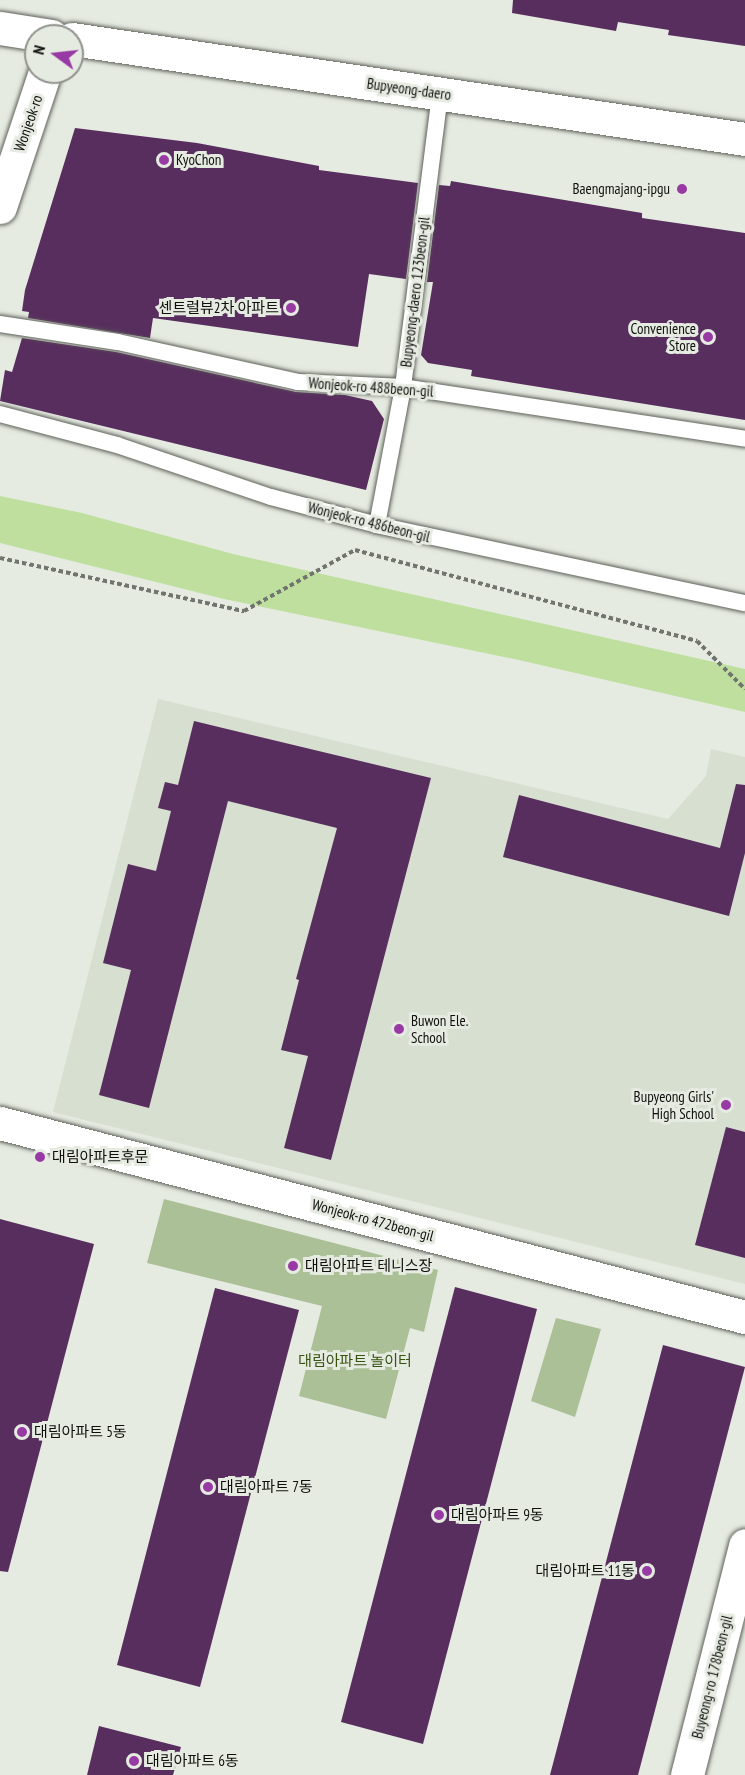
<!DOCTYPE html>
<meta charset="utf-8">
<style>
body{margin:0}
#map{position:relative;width:745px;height:1775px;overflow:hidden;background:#e6ebe2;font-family:"PT Sans Narrow","Noto Sans KR",sans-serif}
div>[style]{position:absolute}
.built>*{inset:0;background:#d7dfd0}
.green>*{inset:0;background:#abc096}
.water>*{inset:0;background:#bedf9d}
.building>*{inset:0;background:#582e5e}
.path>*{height:4px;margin-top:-2px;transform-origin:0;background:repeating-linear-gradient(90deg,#72746f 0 4.5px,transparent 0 7.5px)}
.roads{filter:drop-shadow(0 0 2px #5d6159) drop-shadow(0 0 2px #5d6159)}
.service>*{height:16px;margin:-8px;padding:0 8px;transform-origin:8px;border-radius:8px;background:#fff}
.minor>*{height:33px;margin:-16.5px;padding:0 16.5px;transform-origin:16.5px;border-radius:16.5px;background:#fff}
.secondary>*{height:33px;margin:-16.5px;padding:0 16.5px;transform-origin:16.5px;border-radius:16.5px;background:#fff}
.dots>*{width:16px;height:16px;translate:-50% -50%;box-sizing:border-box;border:3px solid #e6ebe2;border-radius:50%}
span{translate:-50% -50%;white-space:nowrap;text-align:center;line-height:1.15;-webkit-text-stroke:6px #e6ebe2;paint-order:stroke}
.street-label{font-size:15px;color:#0f100d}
.poi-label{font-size:15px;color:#0f100d}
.left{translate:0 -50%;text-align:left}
.right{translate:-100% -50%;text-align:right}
.park-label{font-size:15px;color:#37530f}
.north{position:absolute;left:24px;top:24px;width:60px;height:60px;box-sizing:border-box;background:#e6ebe2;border:2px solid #90938d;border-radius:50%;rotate:285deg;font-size:16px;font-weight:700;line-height:24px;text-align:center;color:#0f100d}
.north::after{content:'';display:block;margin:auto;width:21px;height:27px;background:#983aa4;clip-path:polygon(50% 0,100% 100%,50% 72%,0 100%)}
</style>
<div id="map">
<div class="built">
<div style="clip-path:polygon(158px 699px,668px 819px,706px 776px,711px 749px,745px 757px,745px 1284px,53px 1112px)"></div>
</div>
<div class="green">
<div style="clip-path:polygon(164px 1199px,438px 1270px,424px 1332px,410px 1328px,386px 1419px,299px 1396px,322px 1306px,147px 1263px)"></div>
<div style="clip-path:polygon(556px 1318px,601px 1329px,575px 1417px,531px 1401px)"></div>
</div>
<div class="water">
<div style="clip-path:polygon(0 496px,82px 513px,233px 554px,745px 669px,745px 712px,519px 660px,224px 599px,0 543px)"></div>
</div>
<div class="building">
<div style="clip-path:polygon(513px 0,745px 0,745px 46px,668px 35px,669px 30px,618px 22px,616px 31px,512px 13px)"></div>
<div style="clip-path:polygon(75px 128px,197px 143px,319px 166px,319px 170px,418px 183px,406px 279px,369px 274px,358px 347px,153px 318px,150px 338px,28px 318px,29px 312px,22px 311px,25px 290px)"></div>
<div style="clip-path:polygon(451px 181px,642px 213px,642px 218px,745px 233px,745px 420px,471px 376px,472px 370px,428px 363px,421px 355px,433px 282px,427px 282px,439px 185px,450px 186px)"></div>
<div style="clip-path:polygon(22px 338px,116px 352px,296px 392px,345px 395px,372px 401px,384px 419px,366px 490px,0 401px,5px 370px,12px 372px)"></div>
<div style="clip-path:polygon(194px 721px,431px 778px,331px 1160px,284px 1148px,308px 1056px,281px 1050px,299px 980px,296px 979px,337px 828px,228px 801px,149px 1108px,99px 1095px,131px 970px,103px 963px,128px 864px,156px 871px,171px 811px,158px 808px,165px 782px,178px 785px)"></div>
<div style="clip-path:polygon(736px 784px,745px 785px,745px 853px,729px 916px,503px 857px,519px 795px,720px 848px)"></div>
<div style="clip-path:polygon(726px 1127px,745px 1132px,745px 1258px,695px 1245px)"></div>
<div style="clip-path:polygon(0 1219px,94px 1244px,8px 1572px,0 1571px)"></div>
<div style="clip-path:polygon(455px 1287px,537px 1309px,423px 1744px,341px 1722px)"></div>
<div style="clip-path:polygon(215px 1288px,299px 1310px,200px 1687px,117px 1665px)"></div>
<div style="clip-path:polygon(663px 1345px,745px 1367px,638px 1775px,550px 1775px)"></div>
<div style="clip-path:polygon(99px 1726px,181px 1747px,173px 1775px,87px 1775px)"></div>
</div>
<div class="path">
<div style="left:0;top:558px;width:250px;rotate:12.3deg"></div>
<div style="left:244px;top:611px;width:127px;rotate:-28.8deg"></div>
<div style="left:355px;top:550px;width:354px;rotate:14.9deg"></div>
<div style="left:697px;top:641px;width:68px;rotate:45deg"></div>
</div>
<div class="roads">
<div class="service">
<div style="left:0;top:324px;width:119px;rotate:8.7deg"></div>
<div style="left:118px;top:342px;width:184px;rotate:12.5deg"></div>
<div style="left:298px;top:382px;width:105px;rotate:2.7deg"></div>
<div style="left:403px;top:387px;width:346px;rotate:8.6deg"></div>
<div style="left:0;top:414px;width:121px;rotate:14.8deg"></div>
<div style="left:117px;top:445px;width:163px;rotate:18.7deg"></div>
<div style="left:271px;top:497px;width:110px;rotate:14.8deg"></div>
<div style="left:377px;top:525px;width:376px;rotate:12deg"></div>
<div style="left:377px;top:525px;width:140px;rotate:-79.3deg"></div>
<div style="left:403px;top:387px;width:295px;rotate:-82.8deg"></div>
</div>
<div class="minor">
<div style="left:0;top:1123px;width:770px;rotate:14.6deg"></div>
<div style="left:687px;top:1775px;width:237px;rotate:-75.8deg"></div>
</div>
<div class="secondary">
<div style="left:0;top:28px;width:52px;rotate:8.9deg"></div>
<div style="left:72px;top:39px;width:680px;rotate:8.45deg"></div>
<div style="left:0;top:207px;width:142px;rotate:-71.6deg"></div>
</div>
</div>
<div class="dots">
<div style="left:164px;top:160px;background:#983aa4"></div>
<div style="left:682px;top:189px;background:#983aa4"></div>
<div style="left:291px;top:308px;background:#983aa4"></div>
<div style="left:708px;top:337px;background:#983aa4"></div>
<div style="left:399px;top:1029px;background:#983aa4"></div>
<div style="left:726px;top:1105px;background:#983aa4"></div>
<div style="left:40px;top:1157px;background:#983aa4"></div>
<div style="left:293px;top:1266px;background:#983aa4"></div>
<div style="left:22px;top:1432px;background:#983aa4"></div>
<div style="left:208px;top:1487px;background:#983aa4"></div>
<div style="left:439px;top:1515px;background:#983aa4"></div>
<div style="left:647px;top:1571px;background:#983aa4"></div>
<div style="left:134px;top:1761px;background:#983aa4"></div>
</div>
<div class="street-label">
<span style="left:409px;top:89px;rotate:8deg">Bupyeong-daero</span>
<span style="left:28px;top:123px;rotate:-71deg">Wonjeok-ro</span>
<span style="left:415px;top:292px;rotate:-83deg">Bupyeong-daero 123beon-gil</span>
<span style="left:371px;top:387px;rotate:4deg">Wonjeok-ro 488beon-gil</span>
<span style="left:369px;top:522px;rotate:14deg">Wonjeok-ro 486beon-gil</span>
<span style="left:373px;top:1220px;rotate:15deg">Wonjeok-ro 472beon-gil</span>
<span style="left:712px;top:1677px;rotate:-76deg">Buyeong-ro 178beon-gil</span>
</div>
<div class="poi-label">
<span class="left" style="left:176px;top:160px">KyoChon</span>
<span class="right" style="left:670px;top:189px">Baengmajang-ipgu</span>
<span class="right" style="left:279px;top:308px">센트럴뷰2차 아파트</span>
<span class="right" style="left:696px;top:337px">Convenience<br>Store</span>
<span class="left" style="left:411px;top:1029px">Buwon Ele.<br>School</span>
<span class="right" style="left:714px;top:1105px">Bupyeong Girls'<br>High School</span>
<span class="left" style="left:52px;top:1157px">대림아파트후문</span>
<span class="left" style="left:305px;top:1266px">대림아파트 테니스장</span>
<span class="left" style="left:34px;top:1432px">대림아파트 5동</span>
<span class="left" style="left:220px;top:1487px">대림아파트 7동</span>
<span class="left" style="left:451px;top:1515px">대림아파트 9동</span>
<span class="right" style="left:635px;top:1571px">대림아파트 11동</span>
<span class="left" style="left:146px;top:1761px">대림아파트 6동</span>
</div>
<div class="park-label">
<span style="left:355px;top:1361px">대림아파트 놀이터</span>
</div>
<div class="north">N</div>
</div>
